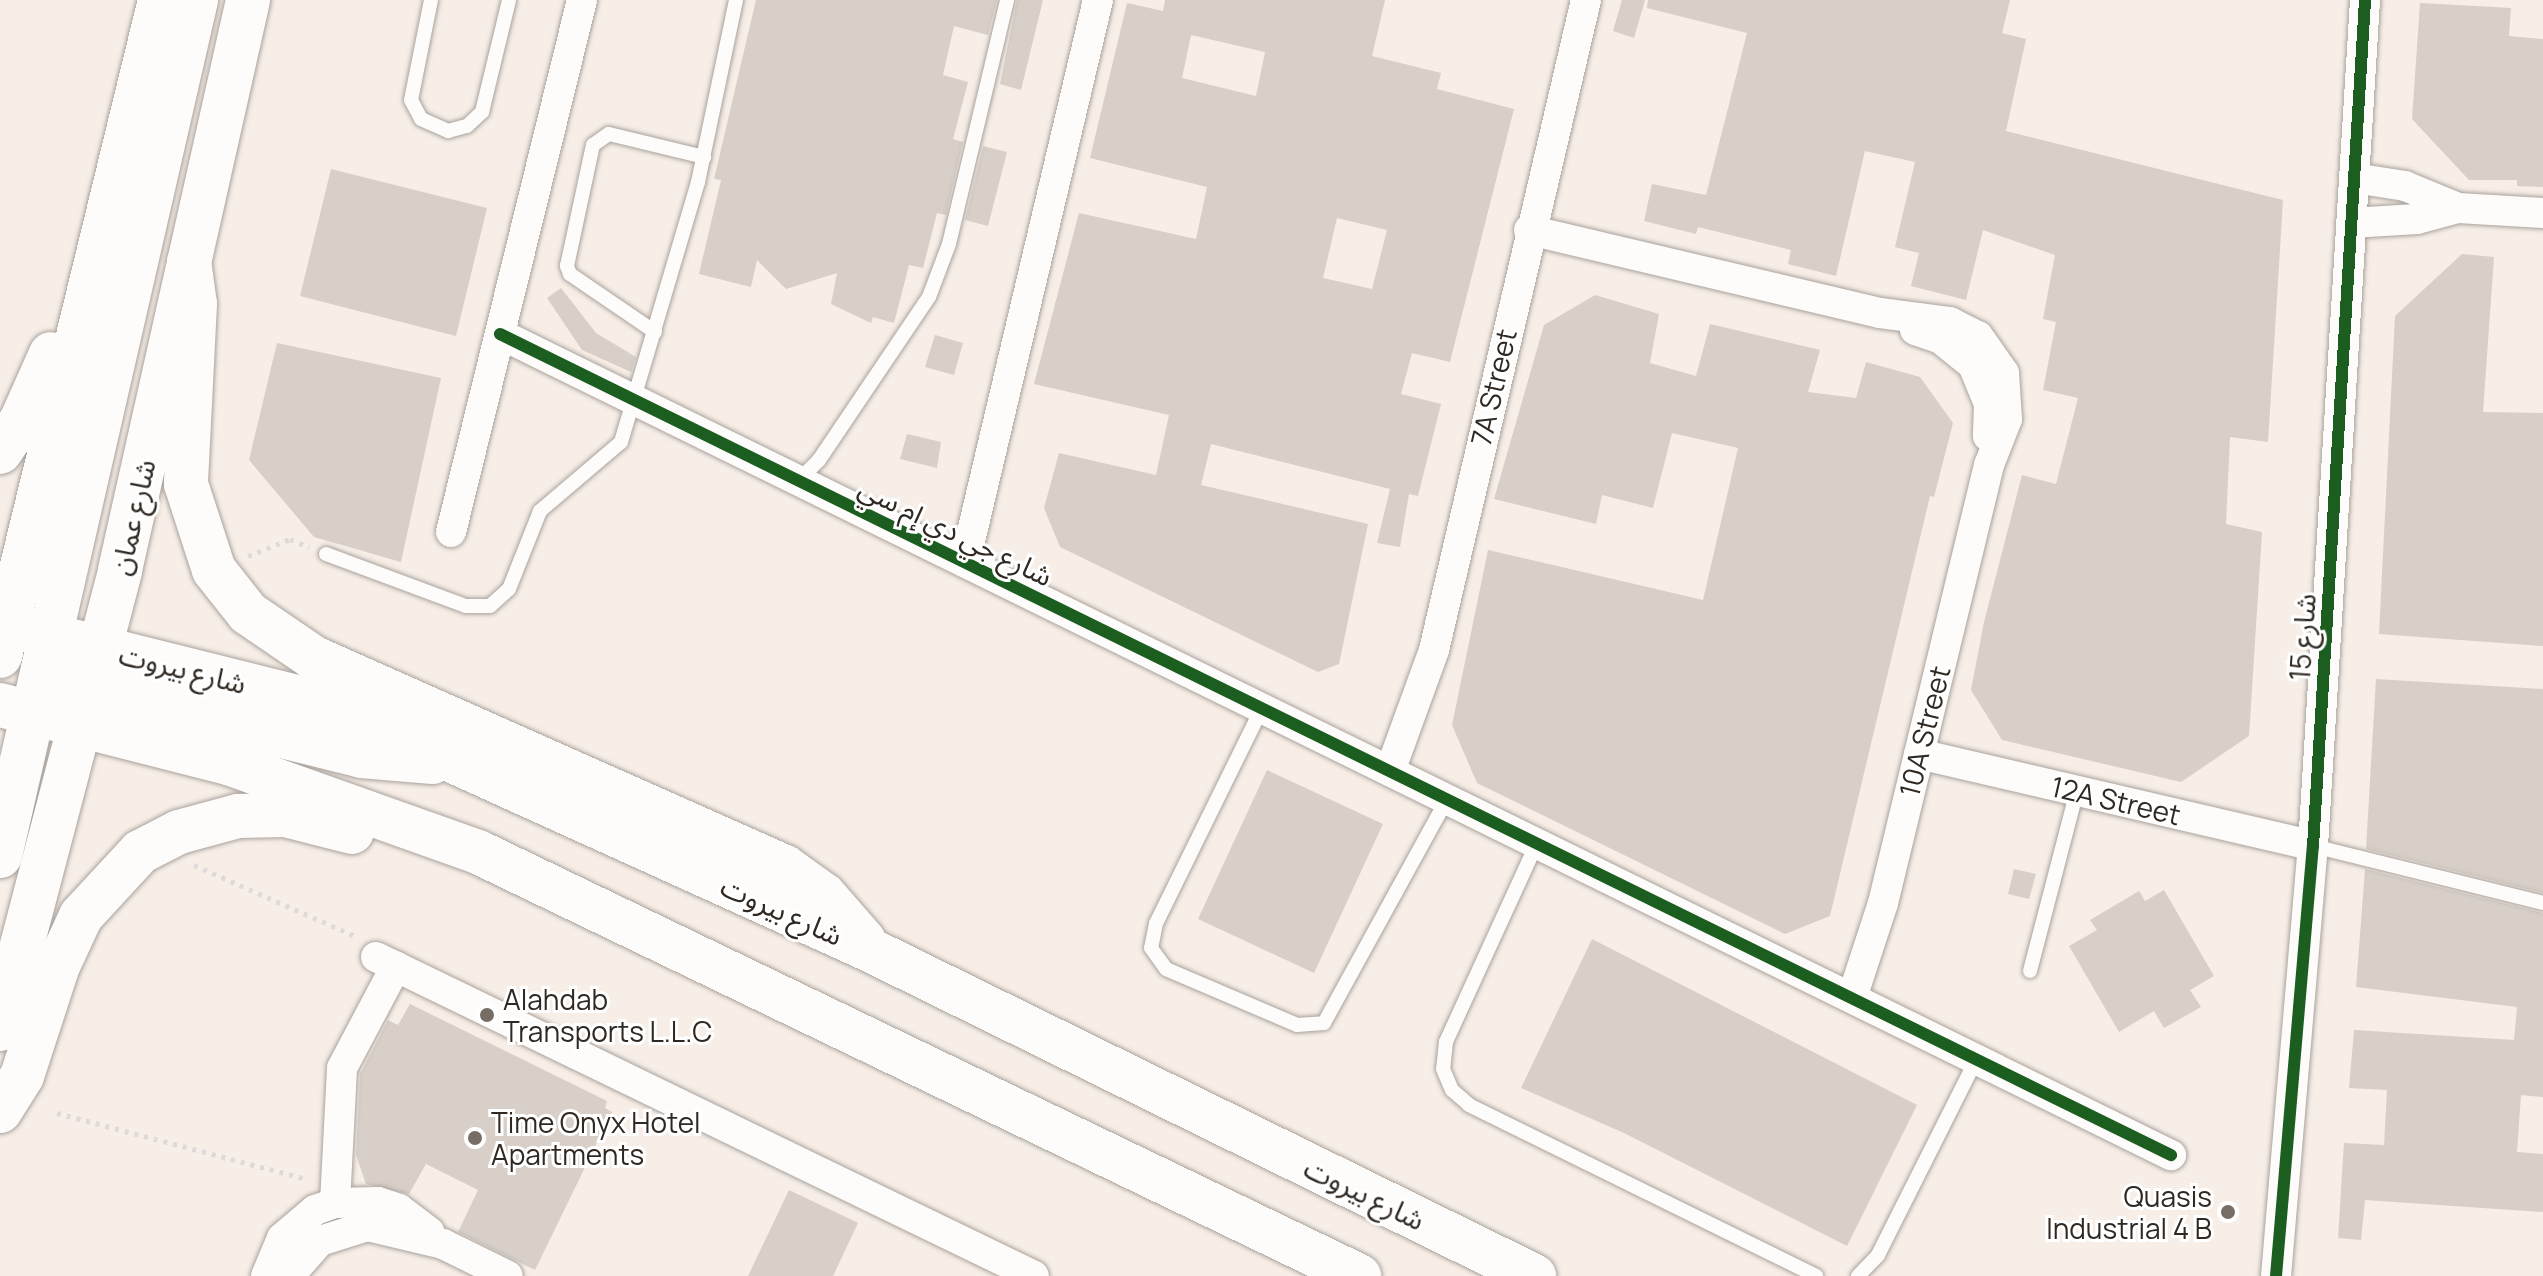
<!DOCTYPE html>
<meta charset="utf-8">
<style>
body{margin:0}
#map{position:relative;width:2543px;height:1276px;overflow:hidden;background:#f6eee7;font-family:Manrope,"Noto Sans Arabic",sans-serif}
div>[style]{position:absolute}
.building>*{inset:0;background:#d7cfc8}
.path>*{height:5px;margin-top:-2.5px;transform-origin:0;background:repeating-linear-gradient(90deg,#dddad9 0 4px,transparent 0 10px)}
.roads{filter:drop-shadow(0 0 2px #aaa29c) drop-shadow(0 0 2px #aaa29c)}
.service>*{height:14px;margin:-7px;padding:0 7px;transform-origin:7px;border-radius:7px;background:#fefcfb}
.minor>*{height:30px;margin:-15px;padding:0 15px;transform-origin:15px;border-radius:15px;background:#fefcfb}
.primary>*{height:44px;margin:-22px;padding:0 22px;transform-origin:22px;border-radius:22px;background:#fefcfb}
.cycleway>*{height:12px;margin:-6px;padding:0 6px;transform-origin:6px;border-radius:6px;background:#1b5e20}
.dots>*{width:22px;height:22px;translate:-50% -50%;box-sizing:border-box;border:4px solid #fff;border-radius:50%}
span{translate:-50% -50%;white-space:nowrap;text-align:center;line-height:1.15;-webkit-text-stroke:6px #fff;paint-order:stroke}
.street-label{font-size:28px;color:#312821}
.poi-label{font-size:28px;color:#312821}
.left{translate:0 -50%;text-align:left}
.right{translate:-100% -50%;text-align:right}
</style>
<div id="map">
<div class="building">
<div style="clip-path:polygon(756px 0,997px 0,988px 35px,954px 26px,943px 75px,968px 82px,953px 139px,963px 142px,946px 215px,937px 213px,923px 268px,909px 265px,894px 323px,873px 317px,871px 323px,831px 304px,837px 273px,786px 289px,757px 260px,751px 287px,699px 274px,721px 180px,714px 179px)"></div>
<div style="clip-path:polygon(1017px 0,1043px 0,1021px 90px,1000px 84px)"></div>
<div style="clip-path:polygon(evenodd,1165px 0,1385px 0,1372px 56px,1441px 73px,1437px 89px,1514px 109px,1450px 362px,1412px 353px,1401px 394px,1441px 404px,1418px 496px,1409px 494px,1400px 547px,1377px 543px,1390px 489px,1211px 444px,1201px 485px,1368px 524px,1339px 664px,1318px 672px,1060px 547px,1044px 508px,1059px 453px,1156px 475px,1169px 415px,1034px 384px,1079px 213px,1196px 239px,1207px 187px,1090px 158px,1127px 3px,1163px 11px,1165px 0,1191px 35px,1265px 52px,1256px 96px,1182px 78px,1191px 35px,1165px 0,1337px 218px,1387px 230px,1372px 289px,1323px 278px,1337px 218px)"></div>
<div style="clip-path:polygon(1622px 0,1645px 0,1634px 38px,1613px 31px)"></div>
<div style="clip-path:polygon(1648px 0,2010px 0,2002px 33px,2026px 39px,2006px 131px,2283px 200px,2268px 442px,2230px 437px,2226px 524px,2262px 532px,2249px 736px,2181px 782px,2002px 740px,1971px 690px,1984px 622px,2022px 475px,2056px 484px,2078px 398px,2043px 390px,2056px 322px,2043px 319px,2055px 255px,1983px 230px,1966px 300px,1911px 286px,1919px 253px,1895px 247px,1915px 162px,1865px 151px,1836px 276px,1788px 264px,1791px 250px,1698px 227px,1696px 234px,1644px 221px,1652px 184px,1706px 195px,1747px 33px,1647px 8px)"></div>
<div style="clip-path:polygon(2420px 3px,2511px 8px,2509px 36px,2543px 39px,2543px 187px,2517px 186px,2517px 180px,2469px 180px,2412px 119px)"></div>
<div style="clip-path:polygon(983px 146px,1007px 152px,988px 226px,965px 220px)"></div>
<div style="clip-path:polygon(331px 169px,487px 208px,456px 336px,300px 296px)"></div>
<div style="clip-path:polygon(2462px 254px,2494px 257px,2483px 412px,2543px 413px,2543px 646px,2379px 634px,2395px 316px)"></div>
<div style="clip-path:polygon(561px 288px,596px 333px,636px 357px,631px 372px,582px 350px,547px 298px)"></div>
<div style="clip-path:polygon(1595px 295px,1659px 314px,1650px 363px,1696px 376px,1710px 324px,1820px 350px,1808px 392px,1856px 398px,1866px 362px,1920px 377px,1953px 423px,1934px 497px,1930px 496px,1830px 916px,1785px 934px,1477px 783px,1452px 725px,1488px 550px,1703px 600px,1738px 448px,1672px 433px,1653px 508px,1602px 495px,1596px 524px,1494px 499px,1544px 325px)"></div>
<div style="clip-path:polygon(935px 335px,963px 343px,954px 375px,925px 367px)"></div>
<div style="clip-path:polygon(277px 343px,441px 378px,401px 562px,314px 537px,249px 460px)"></div>
<div style="clip-path:polygon(907px 434px,941px 442px,937px 468px,900px 459px)"></div>
<div style="clip-path:polygon(2376px 679px,2543px 689px,2543px 893px,2366px 849px)"></div>
<div style="clip-path:polygon(1267px 770px,1383px 824px,1314px 973px,1198px 919px)"></div>
<div style="clip-path:polygon(2014px 869px,2036px 874px,2029px 899px,2008px 894px)"></div>
<div style="clip-path:polygon(2365px 869px,2543px 913px,2543px 1097px,2521px 1095px,2517px 1152px,2543px 1154px,2543px 1212px,2365px 1200px,2361px 1240px,2338px 1238px,2344px 1143px,2384px 1145px,2387px 1090px,2349px 1088px,2354px 1030px,2514px 1040px,2517px 1007px,2356px 987px)"></div>
<div style="clip-path:polygon(2164px 890px,2214px 976px,2190px 990px,2201px 1007px,2164px 1028px,2154px 1011px,2119px 1032px,2069px 946px,2097px 930px,2090px 920px,2139px 891px,2145px 901px)"></div>
<div style="clip-path:polygon(1592px 939px,1917px 1105px,1847px 1246px,1624px 1133px,1521px 1088px)"></div>
<div style="clip-path:polygon(410px 1004px,607px 1101px,605px 1108px,612px 1112px,535px 1270px,458px 1232px,478px 1190px,426px 1164px,409px 1194px,366px 1184px,356px 1155px,360px 1074px,388px 1020px,398px 1025px)"></div>
<div style="clip-path:polygon(789px 1190px,858px 1223px,833px 1276px,748px 1276px)"></div>
</div>
<div class="path">
<div style="left:248px;top:556px;width:45px;rotate:-22deg"></div>
<div style="left:290px;top:539px;width:21px;rotate:23deg"></div>
<div style="left:194px;top:865px;width:178px;rotate:23.8deg"></div>
<div style="left:57px;top:1113px;width:259px;rotate:14.8deg"></div>
</div>
<div class="roads">
<div class="service">
<div style="left:431px;top:0;width:102px;rotate:101.3deg"></div>
<div style="left:411px;top:100px;width:21px;rotate:62deg"></div>
<div style="left:421px;top:119px;width:30px;rotate:24deg"></div>
<div style="left:448px;top:131px;width:20px;rotate:-15deg"></div>
<div style="left:467px;top:126px;width:21px;rotate:-43deg"></div>
<div style="left:482px;top:112px;width:115px;rotate:-76.4deg"></div>
<div style="left:655px;top:332px;width:103px;rotate:-145.7deg"></div>
<div style="left:570px;top:274px;width:9px;rotate:-111deg"></div>
<div style="left:567px;top:266px;width:124px;rotate:-77.9deg"></div>
<div style="left:593px;top:145px;width:19px;rotate:-35deg"></div>
<div style="left:609px;top:134px;width:98px;rotate:13.6deg"></div>
<div style="left:798px;top:481px;width:30px;rotate:-45deg"></div>
<div style="left:819px;top:460px;width:197px;rotate:-56deg"></div>
<div style="left:929px;top:297px;width:57px;rotate:-69.3deg"></div>
<div style="left:949px;top:244px;width:251px;rotate:-76.6deg"></div>
<div style="left:326px;top:554px;width:149px;rotate:20.4deg"></div>
<div style="left:466px;top:606px;width:24px"></div>
<div style="left:490px;top:606px;width:25px;rotate:-42deg"></div>
<div style="left:509px;top:589px;width:84px;rotate:-68.3deg"></div>
<div style="left:540px;top:511px;width:106px;rotate:-40.4deg"></div>
<div style="left:621px;top:442px;width:271px;rotate:-73.5deg"></div>
<div style="left:698px;top:182px;width:186px;rotate:-78.2deg"></div>
<div style="left:1262px;top:708px;width:240px;rotate:116.2deg"></div>
<div style="left:1156px;top:923px;width:25px;rotate:101deg"></div>
<div style="left:1151px;top:948px;width:26px;rotate:54deg"></div>
<div style="left:1166px;top:969px;width:142px;rotate:23.1deg"></div>
<div style="left:1297px;top:1025px;width:27px;rotate:-4deg"></div>
<div style="left:1324px;top:1023px;width:256px;rotate:-61.2deg"></div>
<div style="left:1537px;top:843px;width:219px;rotate:114.6deg"></div>
<div style="left:1446px;top:1042px;width:27px;rotate:96deg"></div>
<div style="left:1443px;top:1069px;width:23px;rotate:67deg"></div>
<div style="left:1452px;top:1090px;width:23px;rotate:41deg"></div>
<div style="left:1469px;top:1105px;width:387px;rotate:26.2deg"></div>
<div style="left:2313px;top:846px;width:237px;rotate:13.9deg"></div>
<div style="left:2030px;top:971px;width:186px;rotate:-75.4deg"></div>
<div style="left:1858px;top:1276px;width:29px;rotate:-46deg"></div>
<div style="left:1878px;top:1255px;width:220px;rotate:-63.3deg"></div>
</div>
<div class="minor">
<div style="left:2354px;top:178px;width:52px;rotate:8.9deg"></div>
<div style="left:2405px;top:186px;width:57px;rotate:22.5deg"></div>
<div style="left:2351px;top:223px;width:66px;rotate:-3.5deg"></div>
<div style="left:2417px;top:219px;width:42px;rotate:-15deg"></div>
<div style="left:2458px;top:208px;width:85px;rotate:3.4deg"></div>
<div style="left:1529px;top:230px;width:361px;rotate:13.3deg"></div>
<div style="left:1880px;top:313px;width:71px;rotate:7.3deg"></div>
<div style="left:1950px;top:322px;width:31px;rotate:27deg"></div>
<div style="left:1978px;top:336px;width:45px;rotate:54.9deg"></div>
<div style="left:2004px;top:373px;width:46px;rotate:86.3deg"></div>
<div style="left:2007px;top:419px;width:49px;rotate:111.4deg"></div>
<div style="left:1989px;top:465px;width:451px;rotate:103.6deg"></div>
<div style="left:1883px;top:903px;width:97px;rotate:108.1deg"></div>
<div style="left:1915px;top:330px;width:28px;rotate:19deg"></div>
<div style="left:1941px;top:339px;width:41px;rotate:39.1deg"></div>
<div style="left:1973px;top:365px;width:42px;rotate:67.7deg"></div>
<div style="left:1989px;top:404px;width:32px;rotate:92deg"></div>
<div style="left:500px;top:334px;width:1862px;rotate:26.17deg"></div>
<div style="left:451px;top:532px;width:548px;rotate:-76.17deg"></div>
<div style="left:965px;top:562px;width:578px;rotate:-76.69deg"></div>
<div style="left:1919px;top:754px;width:405px;rotate:13.1deg"></div>
<div style="left:1390px;top:771px;width:129px;rotate:-70deg"></div>
<div style="left:1434px;top:650px;width:668px;rotate:-76.84deg"></div>
<div style="left:376px;top:957px;width:731px;rotate:25.86deg"></div>
<div style="left:335px;top:1203px;width:135px;rotate:-87deg"></div>
<div style="left:342px;top:1068px;width:115px;rotate:-62.1deg"></div>
<div style="left:266px;top:1276px;width:41px;rotate:-67.2deg"></div>
<div style="left:282px;top:1238px;width:43px;rotate:-40.3deg"></div>
<div style="left:315px;top:1210px;width:21px;rotate:-19deg"></div>
<div style="left:335px;top:1203px;width:43px;rotate:-1.3deg"></div>
<div style="left:378px;top:1202px;width:22px;rotate:18deg"></div>
<div style="left:399px;top:1209px;width:38px;rotate:37deg"></div>
<div style="left:289px;top:1276px;width:47px;rotate:-48.5deg"></div>
<div style="left:320px;top:1241px;width:49px;rotate:-17.7deg"></div>
<div style="left:367px;top:1226px;width:78px;rotate:13.3deg"></div>
<div style="left:443px;top:1244px;width:72px;rotate:26.2deg"></div>
<div style="left:2276px;top:1276px;width:432px;rotate:-85.1deg"></div>
<div style="left:2313px;top:846px;width:848px;rotate:-86.48deg"></div>
</div>
<div class="primary">
<div style="left:189px;top:261px;width:43px;rotate:82.1deg"></div>
<div style="left:195px;top:304px;width:180px;rotate:92.9deg"></div>
<div style="left:186px;top:484px;width:90px;rotate:72deg"></div>
<div style="left:214px;top:570px;width:55px;rotate:51.7deg"></div>
<div style="left:248px;top:613px;width:80px;rotate:34.3deg"></div>
<div style="left:314px;top:658px;width:515px;rotate:23.93deg"></div>
<div style="left:785px;top:867px;width:48px;rotate:35.7deg"></div>
<div style="left:824px;top:895px;width:61px;rotate:49deg"></div>
<div style="left:0;top:452px;width:40px;rotate:-56deg"></div>
<div style="left:22px;top:419px;width:71px;rotate:-66deg"></div>
<div style="left:0;top:623px;width:305px;rotate:14deg"></div>
<div style="left:296px;top:697px;width:77px;rotate:19.6deg"></div>
<div style="left:369px;top:723px;width:550px;rotate:24.37deg"></div>
<div style="left:870px;top:950px;width:740px;rotate:26.15deg"></div>
<div style="left:0;top:656px;width:675px;rotate:-76.29deg"></div>
<div style="left:63px;top:682px;width:307px;rotate:13.9deg"></div>
<div style="left:361px;top:756px;width:72px;rotate:4.8deg"></div>
<div style="left:0;top:705px;width:235px;rotate:14.3deg"></div>
<div style="left:228px;top:763px;width:265px;rotate:19.6deg"></div>
<div style="left:478px;top:852px;width:978px;rotate:25.7deg"></div>
<div style="left:0;top:856px;width:878px;rotate:-77.1deg"></div>
<div style="left:0;top:1029px;width:474px;rotate:-75.3deg"></div>
<div style="left:120px;top:570px;width:584px;rotate:-77.34deg"></div>
<div style="left:0;top:1111px;width:41px;rotate:-57.8deg"></div>
<div style="left:22px;top:1076px;width:114px;rotate:-72deg"></div>
<div style="left:57px;top:968px;width:57px;rotate:-65.2deg"></div>
<div style="left:81px;top:916px;width:87px;rotate:-47.3deg"></div>
<div style="left:140px;top:852px;width:44px;rotate:-27.1deg"></div>
<div style="left:179px;top:832px;width:61px;rotate:-15.2deg"></div>
<div style="left:238px;top:816px;width:47px;rotate:-1.2deg"></div>
<div style="left:285px;top:815px;width:69px;rotate:14.2deg"></div>
</div>
</div>
<div class="cycleway">
<div style="left:500px;top:334px;width:1862px;rotate:26.17deg"></div>
<div style="left:2276px;top:1276px;width:432px;rotate:-85.1deg"></div>
<div style="left:2313px;top:846px;width:848px;rotate:-86.48deg"></div>
</div>
<div class="dots">
<div style="left:487px;top:1015px;background:#766d66"></div>
<div style="left:475px;top:1138px;background:#766d66"></div>
<div style="left:2228px;top:1212px;background:#766d66"></div>
</div>
<div class="street-label">
<span style="left:1493px;top:387px;rotate:-77deg">7A Street</span>
<span style="left:132px;top:517px;rotate:-77deg">شارع عمان</span>
<span style="left:956px;top:531px;rotate:26deg">شارع جي دي إم سي</span>
<span style="left:2302px;top:637px;rotate:-86deg">شارع 15</span>
<span style="left:183px;top:668px;rotate:14deg">شارع بيروت</span>
<span style="left:1924px;top:731px;rotate:-76deg">10A Street</span>
<span style="left:2116px;top:800px;rotate:13deg">12A Street</span>
<span style="left:782px;top:910px;rotate:24deg">شارع بيروت</span>
<span style="left:1365px;top:1193px;rotate:26deg">شارع بيروت</span>
</div>
<div class="poi-label">
<span class="left" style="left:503px;top:1015px">Alahdab<br>Transports L.L.C</span>
<span class="left" style="left:491px;top:1138px">Time Onyx Hotel<br>Apartments</span>
<span class="right" style="left:2212px;top:1212px">Quasis<br>Industrial 4 B</span>
</div>
</div>
